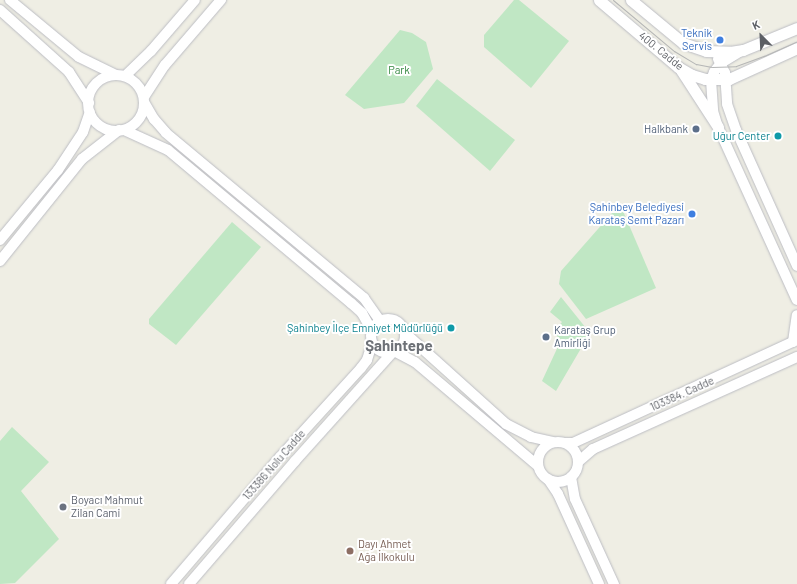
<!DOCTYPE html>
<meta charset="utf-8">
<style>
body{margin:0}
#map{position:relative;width:797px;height:584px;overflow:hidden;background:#efeee4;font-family:Barlow,sans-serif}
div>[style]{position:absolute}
.green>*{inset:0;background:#c0e7c4}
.roads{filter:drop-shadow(0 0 1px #bcbdc3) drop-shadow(0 0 1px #bcbdc3)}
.tertiary>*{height:10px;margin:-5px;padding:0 5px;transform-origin:5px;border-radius:5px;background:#fff}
.tertiary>.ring{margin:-5px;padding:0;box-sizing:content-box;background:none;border:10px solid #fff;border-radius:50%}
.secondary>*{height:11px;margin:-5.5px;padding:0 5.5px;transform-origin:5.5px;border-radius:5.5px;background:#fff}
.tram>*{height:1px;margin:-0.5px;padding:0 0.5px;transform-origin:0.5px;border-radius:0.5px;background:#b5b6b6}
.dots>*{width:11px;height:11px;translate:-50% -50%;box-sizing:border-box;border:2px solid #fff;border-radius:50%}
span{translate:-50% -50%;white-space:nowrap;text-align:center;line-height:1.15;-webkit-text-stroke:4px #fff;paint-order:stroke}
.shop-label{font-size:11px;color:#366cbe}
.right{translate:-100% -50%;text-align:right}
.street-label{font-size:11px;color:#5c5f65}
.park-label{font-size:11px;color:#32863e}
.service-label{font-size:11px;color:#4e5e75}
.left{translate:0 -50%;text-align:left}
.culture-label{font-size:11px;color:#0d838f}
.worship-label{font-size:11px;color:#5b616d}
.education-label{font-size:11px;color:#785e54}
.district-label{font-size:15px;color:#6d7177;font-weight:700}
.north{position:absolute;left:741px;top:16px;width:40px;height:40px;-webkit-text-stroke:3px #fff;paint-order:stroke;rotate:336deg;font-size:11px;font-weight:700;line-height:16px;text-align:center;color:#5c5f65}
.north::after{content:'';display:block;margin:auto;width:14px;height:18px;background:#5c5f65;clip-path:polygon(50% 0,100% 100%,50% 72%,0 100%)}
</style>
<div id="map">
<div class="green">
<div style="clip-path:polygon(514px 0,519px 0,569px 41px,531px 88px,484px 47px,484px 35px)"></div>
<div style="clip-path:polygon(400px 30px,412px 33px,426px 42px,433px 69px,404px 103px,364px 109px,345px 95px)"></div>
<div style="clip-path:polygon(437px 79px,515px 140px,490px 171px,416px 106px)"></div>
<div style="clip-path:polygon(620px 204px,656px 288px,586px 319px,559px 284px,561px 271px)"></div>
<div style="clip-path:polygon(232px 222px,261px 247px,176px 345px,149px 324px,149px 319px)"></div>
<div style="clip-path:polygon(561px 297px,590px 333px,556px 391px,542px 381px,561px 340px,553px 332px,562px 322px,550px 312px)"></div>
<div style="clip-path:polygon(12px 427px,49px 462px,21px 491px,59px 539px,15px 583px,0 584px,0 441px)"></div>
</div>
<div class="roads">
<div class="tertiary">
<div style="left:10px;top:0;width:89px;rotate:39.6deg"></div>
<div style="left:79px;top:57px;width:41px;rotate:25.9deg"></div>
<div style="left:0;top:10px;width:93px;rotate:41.9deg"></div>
<div style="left:69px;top:72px;width:37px;rotate:57deg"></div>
<div style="left:741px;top:51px;width:23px;rotate:149deg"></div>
<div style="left:721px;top:63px;width:11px;rotate:128deg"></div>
<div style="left:714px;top:72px;width:9px;rotate:111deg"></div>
<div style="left:711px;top:80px;width:31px;rotate:86deg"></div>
<div style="left:713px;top:111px;width:17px;rotate:73deg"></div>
<div style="left:718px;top:127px;width:190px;rotate:65.5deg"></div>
<div style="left:718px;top:59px;width:16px;rotate:63deg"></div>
<div style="left:725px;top:73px;width:31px;rotate:86deg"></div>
<div style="left:727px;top:104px;width:28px;rotate:71deg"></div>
<div style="left:736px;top:130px;width:149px;rotate:65.8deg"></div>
<div class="ring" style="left:88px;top:75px;width:46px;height:46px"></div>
<div style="left:125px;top:76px;width:36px;rotate:-44deg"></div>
<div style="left:151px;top:51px;width:67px;rotate:-49.2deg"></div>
<div style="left:144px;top:97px;width:38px;rotate:-57deg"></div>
<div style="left:165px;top:65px;width:86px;rotate:-49.3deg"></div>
<div style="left:144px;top:102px;width:20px;rotate:60deg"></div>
<div style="left:154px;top:119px;width:18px;rotate:49deg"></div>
<div style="left:166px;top:133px;width:258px;rotate:39.8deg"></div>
<div style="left:364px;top:298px;width:28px;rotate:55deg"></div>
<div style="left:124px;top:130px;width:48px;rotate:24.4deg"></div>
<div style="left:168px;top:150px;width:239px;rotate:39.9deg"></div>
<div style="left:351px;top:303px;width:15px;rotate:42deg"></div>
<div style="left:362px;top:313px;width:21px;rotate:61deg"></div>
<div style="left:0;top:240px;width:91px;rotate:-50.4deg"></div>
<div style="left:58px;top:170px;width:45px;rotate:-56.7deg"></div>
<div style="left:83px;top:132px;width:21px;rotate:-71deg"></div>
<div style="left:0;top:261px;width:131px;rotate:-51.2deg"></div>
<div style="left:82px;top:159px;width:47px;rotate:-38.1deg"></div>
<div class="ring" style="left:371px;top:319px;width:24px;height:24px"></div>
<div style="left:405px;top:333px;width:136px;rotate:42deg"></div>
<div style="left:506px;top:424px;width:28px;rotate:27deg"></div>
<div style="left:531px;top:437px;width:22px;rotate:13deg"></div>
<div style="left:793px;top:342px;width:27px;rotate:-82deg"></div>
<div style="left:396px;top:352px;width:21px;rotate:28deg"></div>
<div style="left:415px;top:362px;width:161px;rotate:40.2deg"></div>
<div class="ring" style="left:538px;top:442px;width:30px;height:30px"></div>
<div style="left:565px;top:443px;width:8px"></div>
<div style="left:573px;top:443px;width:247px;rotate:-24.7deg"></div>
<div style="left:578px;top:462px;width:20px;rotate:-41deg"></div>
<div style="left:593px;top:449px;width:224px;rotate:-24.3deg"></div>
<div style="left:571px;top:477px;width:22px;rotate:80deg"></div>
<div style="left:575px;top:499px;width:94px;rotate:65.4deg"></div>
<div style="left:548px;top:479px;width:18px;rotate:56deg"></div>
<div style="left:558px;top:494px;width:99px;rotate:65.5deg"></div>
<div style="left:171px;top:584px;width:167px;rotate:-49.4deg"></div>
<div style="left:280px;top:457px;width:120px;rotate:-47.7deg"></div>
<div style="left:361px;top:368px;width:10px;rotate:-53deg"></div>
<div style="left:367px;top:360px;width:17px;rotate:-73deg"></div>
<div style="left:189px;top:584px;width:162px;rotate:-49.2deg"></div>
<div style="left:295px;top:461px;width:145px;rotate:-48.1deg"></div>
</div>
<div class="secondary">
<div style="left:599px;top:0;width:104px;rotate:40.3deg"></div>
<div style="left:678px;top:67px;width:16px;rotate:30deg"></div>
<div style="left:692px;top:75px;width:14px;rotate:17deg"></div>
<div style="left:705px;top:79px;width:24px"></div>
<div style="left:729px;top:79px;width:75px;rotate:-24.5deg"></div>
<div style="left:631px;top:0;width:67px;rotate:39.6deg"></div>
<div style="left:683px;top:43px;width:24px;rotate:19deg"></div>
<div style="left:706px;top:51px;width:24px;rotate:2deg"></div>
<div style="left:730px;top:52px;width:13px;rotate:-9deg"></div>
<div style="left:743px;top:50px;width:58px;rotate:-22.2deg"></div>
<div style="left:681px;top:70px;width:68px;rotate:57deg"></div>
</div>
</div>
<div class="tram">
<div style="left:613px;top:0;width:80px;rotate:39.9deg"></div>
<div style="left:674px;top:51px;width:26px;rotate:31deg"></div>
<div style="left:696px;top:64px;width:16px;rotate:11deg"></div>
<div style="left:712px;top:67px;width:24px;rotate:-2deg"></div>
<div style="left:736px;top:66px;width:30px;rotate:-20deg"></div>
<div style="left:764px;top:56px;width:36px;rotate:-24deg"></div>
</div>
<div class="dots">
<div style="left:720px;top:40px;background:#3f7fe0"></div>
<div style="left:696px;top:129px;background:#5c6f8a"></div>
<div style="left:778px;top:136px;background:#0f9aa8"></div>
<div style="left:692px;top:214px;background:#3f7fe0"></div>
<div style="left:451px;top:328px;background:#0f9aa8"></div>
<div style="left:546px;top:337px;background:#5c6f8a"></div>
<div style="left:63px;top:507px;background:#6b7280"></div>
<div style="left:350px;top:551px;background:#8d6e63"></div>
</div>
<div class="shop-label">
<span class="right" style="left:712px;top:40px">Teknik<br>Servis</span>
<span class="right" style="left:684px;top:214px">Şahinbey Belediyesi<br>Karataş Semt Pazarı</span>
</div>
<div class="street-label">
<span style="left:661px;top:51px;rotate:39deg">400. Cadde</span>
<span style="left:682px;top:394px;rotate:-24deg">103384. Cadde</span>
<span style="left:274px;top:465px;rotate:-49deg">133386 Nolu Cadde</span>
</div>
<div class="park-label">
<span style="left:399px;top:70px">Park</span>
</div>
<div class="service-label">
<span class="right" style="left:688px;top:129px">Halkbank</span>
<span class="left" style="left:554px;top:337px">Karataş Grup<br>Amirliği</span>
</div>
<div class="culture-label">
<span class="right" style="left:770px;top:136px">Uğur Center</span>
<span class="right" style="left:443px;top:328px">Şahinbey İlçe Emniyet Müdürlüğü</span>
</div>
<div class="worship-label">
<span class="left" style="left:71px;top:507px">Boyacı Mahmut<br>Zilan Cami</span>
</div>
<div class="education-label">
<span class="left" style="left:358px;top:551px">Dayı Ahmet<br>Ağa İlkokulu</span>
</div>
<div class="district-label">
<span style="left:399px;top:346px">Şahintepe</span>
</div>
<div class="north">K</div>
</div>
